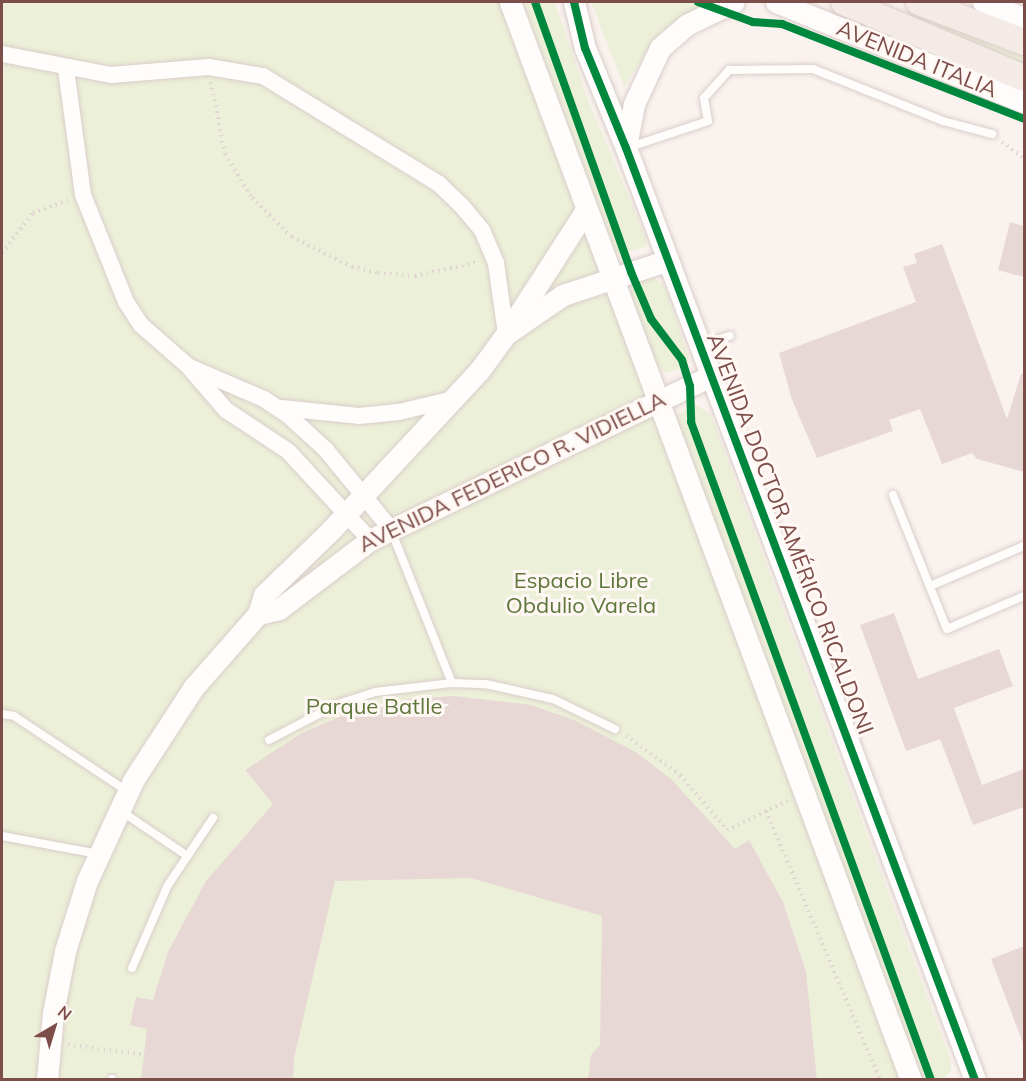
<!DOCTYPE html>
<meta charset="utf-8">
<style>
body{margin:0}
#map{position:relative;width:1026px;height:1081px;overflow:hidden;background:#faf2ee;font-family:Mulish,sans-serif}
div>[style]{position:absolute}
.green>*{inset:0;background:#edf0d8}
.building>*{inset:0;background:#e7d8d5}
.path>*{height:4px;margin-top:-2px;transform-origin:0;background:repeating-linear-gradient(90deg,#dfd2d1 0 1.5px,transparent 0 6px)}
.roads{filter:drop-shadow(0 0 2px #d9cdca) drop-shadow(0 0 2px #d9cdca)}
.service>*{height:8px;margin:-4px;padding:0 4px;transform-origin:4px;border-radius:4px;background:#fefdfc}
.minor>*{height:16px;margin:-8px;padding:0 8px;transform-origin:8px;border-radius:8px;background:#fefdfc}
.tertiary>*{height:21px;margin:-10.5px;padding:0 10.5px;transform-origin:10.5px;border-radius:10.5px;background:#fefdfc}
.primary>*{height:26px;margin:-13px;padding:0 13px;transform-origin:13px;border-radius:13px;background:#f4ebe6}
.cycleway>*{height:8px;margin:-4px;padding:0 4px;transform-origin:4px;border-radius:4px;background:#00873e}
span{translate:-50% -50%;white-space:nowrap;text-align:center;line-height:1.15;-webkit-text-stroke:6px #fff7f3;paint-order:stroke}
.street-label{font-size:22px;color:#7d4d49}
.park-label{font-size:22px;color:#5e773b}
.frame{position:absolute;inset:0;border:3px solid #7d4d49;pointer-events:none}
.north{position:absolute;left:24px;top:997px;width:60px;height:60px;-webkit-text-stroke:4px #fff7f3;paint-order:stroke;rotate:38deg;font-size:16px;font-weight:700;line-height:24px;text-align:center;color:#7d4d49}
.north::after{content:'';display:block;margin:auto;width:21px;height:27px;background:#7d4d49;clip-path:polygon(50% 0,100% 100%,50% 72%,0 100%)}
</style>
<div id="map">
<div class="green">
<div style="clip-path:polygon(2px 2px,510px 2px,911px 1079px,2px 1079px)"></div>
<div style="clip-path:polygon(523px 2px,555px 2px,588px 100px,647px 240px,645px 247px,616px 255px)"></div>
<div style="clip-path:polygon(591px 2px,710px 2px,671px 23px,654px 39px,624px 87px)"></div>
<div style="clip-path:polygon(938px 22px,1024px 53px,1024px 67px,937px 27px)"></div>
<div style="clip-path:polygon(650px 274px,665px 287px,689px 358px,684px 367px,667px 373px,658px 368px,630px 294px,632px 283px)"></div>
<div style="clip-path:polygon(695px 404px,711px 415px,844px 773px,951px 1061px,951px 1071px,944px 1079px,924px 1079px,919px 1074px,678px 426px,677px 415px)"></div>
</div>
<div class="building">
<div style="clip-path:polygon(1010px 222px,1024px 226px,1024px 277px,998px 270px)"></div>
<div style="clip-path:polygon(942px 244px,1007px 419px,1021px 374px,1024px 374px,1024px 472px,977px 459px,972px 453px,942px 464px,920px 409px,889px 420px,893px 431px,817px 458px,792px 400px,779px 353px,916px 302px,903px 267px,917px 263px,914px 254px)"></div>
<div style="clip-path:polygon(894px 613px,918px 679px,999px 649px,1013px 686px,954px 708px,982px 785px,1024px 769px,1024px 807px,973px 825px,940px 739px,906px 751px,860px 625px)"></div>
<div style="clip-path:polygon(454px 696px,531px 705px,574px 720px,636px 752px,672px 780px,735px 849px,749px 840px,783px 902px,806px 972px,817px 1080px,588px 1080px,591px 1055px,600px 1045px,602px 916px,471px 878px,335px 881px,294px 1058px,293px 1080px,141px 1080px,147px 1029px,130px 1025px,136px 997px,153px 1000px,168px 952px,206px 881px,273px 804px,245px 770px,302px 733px,346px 714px,407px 699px)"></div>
<div style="clip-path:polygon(1024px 946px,1024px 1043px,1023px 1043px,991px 959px)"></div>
</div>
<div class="path">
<div style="left:211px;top:82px;width:73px;rotate:79deg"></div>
<div style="left:225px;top:154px;width:52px;rotate:58.5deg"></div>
<div style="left:252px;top:198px;width:56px;rotate:44.3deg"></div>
<div style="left:292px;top:237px;width:67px;rotate:26.6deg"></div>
<div style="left:352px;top:267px;width:27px;rotate:13deg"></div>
<div style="left:378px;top:273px;width:37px;rotate:5deg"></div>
<div style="left:415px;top:276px;width:65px;rotate:-12.5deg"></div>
<div style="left:1002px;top:142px;width:27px;rotate:36deg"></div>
<div style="left:2px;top:253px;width:51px;rotate:-52.2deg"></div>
<div style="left:33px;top:213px;width:37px;rotate:-20deg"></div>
<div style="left:626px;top:736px;width:67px;rotate:35.8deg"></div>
<div style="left:680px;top:775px;width:72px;rotate:49.5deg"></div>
<div style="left:727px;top:830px;width:69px;rotate:-25.8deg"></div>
<div style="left:766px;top:811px;width:291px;rotate:67deg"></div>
<div style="left:68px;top:1045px;width:77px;rotate:6.8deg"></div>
</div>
<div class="roads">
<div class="service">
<div style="left:627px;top:148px;width:85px;rotate:-18.4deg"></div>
<div style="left:708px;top:121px;width:23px;rotate:-100deg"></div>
<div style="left:704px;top:98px;width:38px;rotate:-48deg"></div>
<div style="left:729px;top:70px;width:84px;rotate:-0.7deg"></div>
<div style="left:813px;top:69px;width:140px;rotate:21.8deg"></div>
<div style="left:943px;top:121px;width:51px;rotate:14.9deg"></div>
<div style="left:700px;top:345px;width:31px;rotate:-17deg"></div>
<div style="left:893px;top:495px;width:144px;rotate:68.1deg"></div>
<div style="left:947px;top:629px;width:84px;rotate:-23.2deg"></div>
<div style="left:391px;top:530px;width:165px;rotate:68.3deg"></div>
<div style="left:930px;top:586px;width:102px;rotate:-23.1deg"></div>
<div style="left:2px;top:714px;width:12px;rotate:9deg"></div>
<div style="left:14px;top:716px;width:136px;rotate:33.6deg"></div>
<div style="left:269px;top:740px;width:78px;rotate:-27.6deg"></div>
<div style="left:338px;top:704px;width:39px;rotate:-18deg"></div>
<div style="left:375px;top:692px;width:78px;rotate:-6.7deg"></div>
<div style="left:452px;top:683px;width:34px;rotate:2deg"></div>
<div style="left:486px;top:684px;width:69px;rotate:12.6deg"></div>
<div style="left:553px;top:699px;width:69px;rotate:25.8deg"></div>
<div style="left:121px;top:811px;width:78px;rotate:34.1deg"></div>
<div style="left:2px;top:836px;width:98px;rotate:10.6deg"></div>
<div style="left:132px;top:968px;width:90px;rotate:-66.6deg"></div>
<div style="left:168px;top:885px;width:81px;rotate:-56.1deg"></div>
<div style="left:112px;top:1080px;width:1px;rotate:-90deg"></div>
</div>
<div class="minor">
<div style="left:2px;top:54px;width:111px;rotate:10.9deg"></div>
<div style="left:111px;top:75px;width:98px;rotate:-4.7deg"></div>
<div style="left:209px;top:67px;width:55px;rotate:9.5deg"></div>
<div style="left:263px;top:76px;width:206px;rotate:31.5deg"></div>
<div style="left:439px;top:184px;width:30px;rotate:44deg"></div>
<div style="left:461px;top:205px;width:33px;rotate:50deg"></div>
<div style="left:482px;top:230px;width:36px;rotate:67deg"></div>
<div style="left:496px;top:263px;width:72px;rotate:82deg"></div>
<div style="left:66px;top:69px;width:127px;rotate:82.3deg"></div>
<div style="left:83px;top:195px;width:115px;rotate:68.1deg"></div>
<div style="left:126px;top:302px;width:27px;rotate:57deg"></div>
<div style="left:141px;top:325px;width:62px;rotate:41.1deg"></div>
<div style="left:188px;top:366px;width:58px;rotate:49.2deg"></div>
<div style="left:226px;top:410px;width:74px;rotate:33.5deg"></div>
<div style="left:288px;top:451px;width:121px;rotate:47.3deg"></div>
<div style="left:192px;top:368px;width:78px;rotate:23.3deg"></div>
<div style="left:264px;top:399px;width:29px;rotate:34deg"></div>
<div style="left:288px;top:415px;width:52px;rotate:42.6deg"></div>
<div style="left:326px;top:450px;width:102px;rotate:50.6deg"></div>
<div style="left:282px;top:408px;width:77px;rotate:5.9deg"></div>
<div style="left:359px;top:416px;width:40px;rotate:-5.7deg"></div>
<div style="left:399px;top:412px;width:56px;rotate:-13.5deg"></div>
</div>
<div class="tertiary">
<div style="left:510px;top:2px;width:1150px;rotate:69.6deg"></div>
<div style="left:574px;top:2px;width:47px;rotate:76.6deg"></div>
<div style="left:585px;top:48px;width:108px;rotate:67.7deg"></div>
<div style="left:626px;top:148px;width:995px;rotate:69.47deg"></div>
<div style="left:776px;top:2px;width:267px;rotate:22deg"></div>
<div style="left:983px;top:2px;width:44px;rotate:21.3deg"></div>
<div style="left:626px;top:147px;width:44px;rotate:-79.5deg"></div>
<div style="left:634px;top:104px;width:62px;rotate:-65.1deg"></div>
<div style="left:660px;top:48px;width:35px;rotate:-41deg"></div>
<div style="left:686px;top:25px;width:53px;rotate:-25.6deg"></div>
<div style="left:515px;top:320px;width:131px;rotate:-57.2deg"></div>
<div style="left:258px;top:614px;width:22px;rotate:-13deg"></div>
<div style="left:279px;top:609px;width:114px;rotate:-37.2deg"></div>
<div style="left:370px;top:540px;width:378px;rotate:-25.7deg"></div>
<div style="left:47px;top:1080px;width:67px;rotate:-84.9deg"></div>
<div style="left:53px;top:1013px;width:63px;rotate:-79deg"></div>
<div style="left:65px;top:951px;width:73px;rotate:-72.6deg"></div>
<div style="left:87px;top:881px;width:112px;rotate:-65.3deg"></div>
<div style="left:134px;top:779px;width:108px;rotate:-57deg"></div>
<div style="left:193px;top:688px;width:98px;rotate:-48.7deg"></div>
<div style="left:258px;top:614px;width:20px;rotate:-72deg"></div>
<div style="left:264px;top:595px;width:93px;rotate:-44.1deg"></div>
<div style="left:331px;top:530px;width:217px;rotate:-47.1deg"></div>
<div style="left:479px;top:371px;width:46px;rotate:-53.9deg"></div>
<div style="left:506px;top:334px;width:69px;rotate:-34.4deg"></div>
<div style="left:563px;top:295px;width:108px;rotate:-18.3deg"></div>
</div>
<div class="primary">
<div style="left:844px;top:2px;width:195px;rotate:22.9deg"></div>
<div style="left:919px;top:2px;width:112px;rotate:20.9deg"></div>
</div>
</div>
<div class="cycleway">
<div style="left:535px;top:2px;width:287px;rotate:70.4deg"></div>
<div style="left:631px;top:272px;width:51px;rotate:66.9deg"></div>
<div style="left:651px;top:319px;width:51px;rotate:52.9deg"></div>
<div style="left:682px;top:360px;width:27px;rotate:73deg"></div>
<div style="left:690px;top:386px;width:36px;rotate:88deg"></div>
<div style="left:691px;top:422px;width:700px;rotate:69.96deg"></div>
<div style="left:574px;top:2px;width:47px;rotate:76.6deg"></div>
<div style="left:585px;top:48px;width:108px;rotate:67.7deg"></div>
<div style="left:626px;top:148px;width:995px;rotate:69.47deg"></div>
<div style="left:698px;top:2px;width:59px;rotate:20deg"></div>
<div style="left:753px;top:22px;width:29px;rotate:4deg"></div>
<div style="left:782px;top:24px;width:260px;rotate:21.4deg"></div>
</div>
<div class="street-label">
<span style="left:917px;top:59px;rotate:22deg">AVENIDA ITALIA</span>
<span style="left:512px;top:472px;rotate:-26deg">AVENIDA FEDERICO R. VIDIELLA</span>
<span style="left:790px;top:534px;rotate:69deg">AVENIDA DOCTOR AMÉRICO RICALDONI</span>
</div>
<div class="park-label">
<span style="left:581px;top:593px">Espacio Libre<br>Obdulio Varela</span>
<span style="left:374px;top:707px">Parque Batlle</span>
</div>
<div class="frame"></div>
<div class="north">N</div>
</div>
